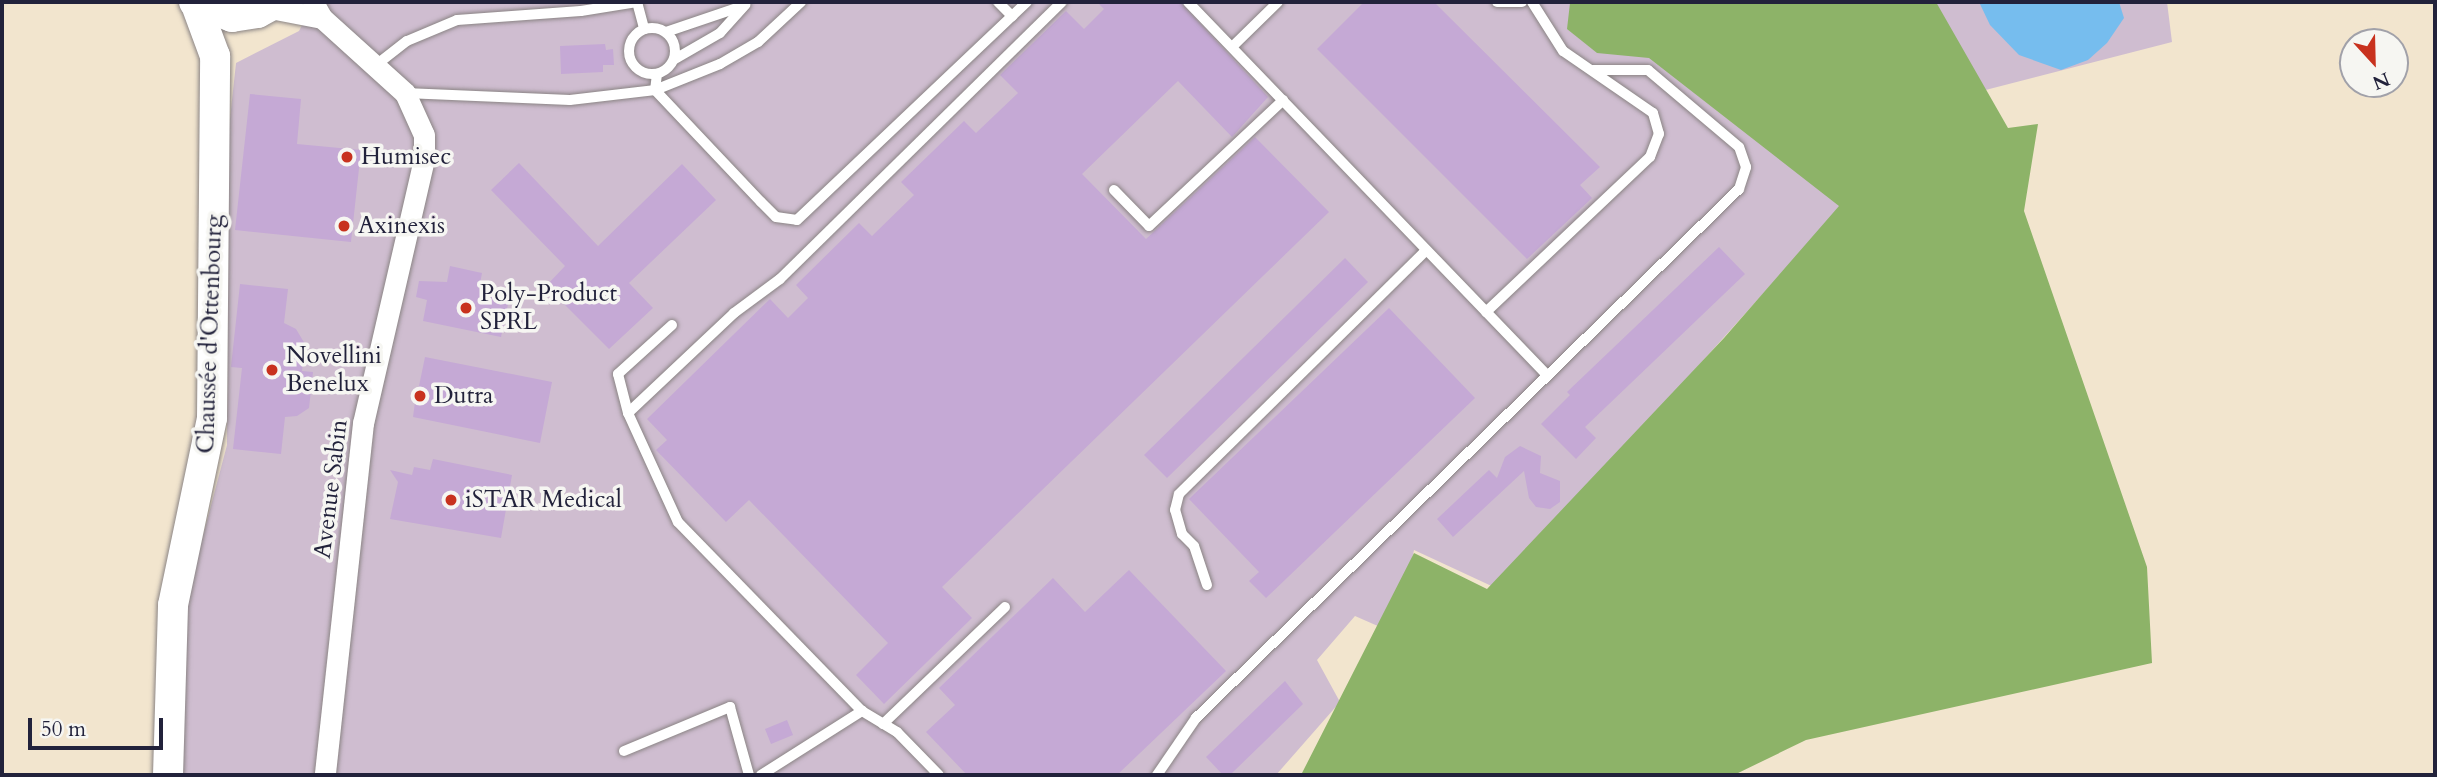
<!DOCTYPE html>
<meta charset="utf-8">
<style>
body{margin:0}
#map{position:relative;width:2437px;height:777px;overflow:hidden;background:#f2e5ce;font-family:Cardo,serif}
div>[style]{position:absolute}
.industrial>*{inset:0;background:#cfbdd0}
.forest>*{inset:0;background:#8db368}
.water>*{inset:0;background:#76bdee}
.building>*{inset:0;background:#c5a9d5}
.roads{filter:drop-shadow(0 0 2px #8a8484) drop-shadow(0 0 2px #8a8484)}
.lane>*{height:10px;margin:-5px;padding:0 5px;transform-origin:5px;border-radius:5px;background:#fff}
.lane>.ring{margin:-5px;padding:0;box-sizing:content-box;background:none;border:10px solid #fff;border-radius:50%}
.street>*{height:21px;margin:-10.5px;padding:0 10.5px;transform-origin:10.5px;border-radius:10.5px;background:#fff}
.secondary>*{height:30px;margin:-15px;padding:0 15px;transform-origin:15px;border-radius:15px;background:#fff}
.dots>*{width:19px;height:19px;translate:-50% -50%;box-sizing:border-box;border:4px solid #f6f6f2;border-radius:50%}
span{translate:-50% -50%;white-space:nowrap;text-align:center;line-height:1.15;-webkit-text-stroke:7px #f6f6f2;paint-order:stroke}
.poi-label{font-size:24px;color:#22223b}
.left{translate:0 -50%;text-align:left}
.street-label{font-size:24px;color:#22223b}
.frame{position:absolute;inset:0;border:4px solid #22223b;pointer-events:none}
.north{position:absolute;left:2339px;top:28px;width:70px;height:70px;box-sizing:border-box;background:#f6f6f2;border:2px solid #a1a1a9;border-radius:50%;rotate:158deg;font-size:19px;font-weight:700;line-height:28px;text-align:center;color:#22223b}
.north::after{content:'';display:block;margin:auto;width:24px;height:32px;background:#c8321e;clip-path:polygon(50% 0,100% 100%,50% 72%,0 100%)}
.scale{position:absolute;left:28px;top:718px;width:135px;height:32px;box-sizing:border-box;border:4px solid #22223b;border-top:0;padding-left:9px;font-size:21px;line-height:24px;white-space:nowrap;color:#22223b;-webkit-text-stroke:5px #f6f6f2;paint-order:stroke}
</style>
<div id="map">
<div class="industrial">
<div style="clip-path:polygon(314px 2px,2167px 2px,2172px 42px,1970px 94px,1840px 208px,1498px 589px,1414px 550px,1396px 634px,1355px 616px,1317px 660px,1340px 702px,1276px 775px,182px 775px,179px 627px,227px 445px,229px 128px,236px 63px,299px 31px)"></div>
</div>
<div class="forest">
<div style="clip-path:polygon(1936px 2px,2008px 128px,2038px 124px,2024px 211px,2147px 567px,2152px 663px,1806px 740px,1734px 775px,1301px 775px,1414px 553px,1487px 589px,1724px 338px,1839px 206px,1649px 58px,1597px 53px,1567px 29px,1570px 3px)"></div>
</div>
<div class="water">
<div style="clip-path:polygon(1979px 2px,2119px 2px,2124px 18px,2107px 43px,2088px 60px,2061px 70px,2019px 55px,1990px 25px)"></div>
</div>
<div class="building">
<div style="clip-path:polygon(1097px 2px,1180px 2px,1268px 97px,1232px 137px,1178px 81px,1082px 174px,1146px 239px,1255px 137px,1329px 212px,942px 587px,972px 618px,884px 704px,856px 675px,888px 643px,749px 500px,726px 522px,656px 450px,667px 440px,647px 419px,770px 299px,788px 318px,808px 298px,796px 285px,859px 223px,872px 236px,914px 195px,901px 182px,964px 121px,976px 133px,1018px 93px,1000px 75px,1066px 11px,1084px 29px,1104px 9px)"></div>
<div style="clip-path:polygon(1364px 2px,1434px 2px,1600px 167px,1580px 185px,1592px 198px,1527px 259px,1317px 49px)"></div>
<div style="clip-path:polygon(605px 44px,606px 50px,613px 49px,614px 65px,603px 65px,603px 72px,561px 74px,560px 46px)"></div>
<div style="clip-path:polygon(250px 94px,301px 99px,297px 144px,361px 150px,351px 242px,235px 230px)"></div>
<div style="clip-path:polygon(519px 163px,598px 246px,682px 164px,716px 200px,629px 283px,653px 308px,609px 349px,546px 286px,565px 266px,491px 190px)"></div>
<div style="clip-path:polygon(1719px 247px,1745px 274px,1585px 427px,1596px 438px,1576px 459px,1541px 424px,1570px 395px,1567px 392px)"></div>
<div style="clip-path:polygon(1345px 258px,1368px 282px,1167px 478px,1144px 455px)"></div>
<div style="clip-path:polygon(450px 266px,482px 273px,479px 289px,510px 295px,501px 337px,423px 321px,427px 300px,416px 297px,419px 281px,447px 282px)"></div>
<div style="clip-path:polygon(240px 284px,288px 289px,284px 323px,296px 329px,305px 344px,302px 371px,313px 372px,309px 408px,297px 416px,285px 417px,281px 454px,233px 449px,242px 368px,231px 367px)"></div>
<div style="clip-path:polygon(1389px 308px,1475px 398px,1266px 598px,1249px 581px,1259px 572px,1189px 499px)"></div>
<div style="clip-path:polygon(425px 357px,552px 382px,540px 443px,413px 417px,415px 402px,411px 394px,419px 386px)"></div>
<div style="clip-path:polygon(1520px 446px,1541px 456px,1540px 473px,1560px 481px,1560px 502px,1550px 509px,1536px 507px,1529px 498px,1524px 471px,1453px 537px,1437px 519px,1489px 470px,1497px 478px,1505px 457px)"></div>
<div style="clip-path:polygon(433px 459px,512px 475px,501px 538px,390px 519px,398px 482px,390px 470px,412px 475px,414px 467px,430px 470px)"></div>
<div style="clip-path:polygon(1129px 570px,1226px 671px,1117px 775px,967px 775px,926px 732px,955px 705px,939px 688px,1053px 578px,1085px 612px)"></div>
<div style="clip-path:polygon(1285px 681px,1303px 704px,1230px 775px,1223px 775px,1206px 757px)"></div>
<div style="clip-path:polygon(787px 720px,793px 735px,771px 744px,765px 729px)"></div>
</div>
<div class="roads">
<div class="lane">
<div style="left:637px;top:2px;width:28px;rotate:75deg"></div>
<div style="left:998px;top:2px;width:20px;rotate:45deg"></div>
<div style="left:1188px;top:2px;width:518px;rotate:46.1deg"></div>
<div style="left:1497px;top:2px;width:25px"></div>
<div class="ring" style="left:629px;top:28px;width:36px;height:36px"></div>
<div style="left:666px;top:32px;width:81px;rotate:-18.7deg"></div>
<div style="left:1232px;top:47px;width:64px;rotate:-44.4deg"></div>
<div style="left:675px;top:59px;width:52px;rotate:-30deg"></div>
<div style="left:720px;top:33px;width:38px;rotate:-48deg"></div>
<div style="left:376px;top:65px;width:39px;rotate:-38deg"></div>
<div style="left:407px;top:41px;width:54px;rotate:-22.8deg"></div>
<div style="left:457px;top:20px;width:124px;rotate:-4.2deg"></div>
<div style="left:581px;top:11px;width:58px;rotate:-9deg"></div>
<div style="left:657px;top:74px;width:16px;rotate:97deg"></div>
<div style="left:655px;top:90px;width:154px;rotate:46.6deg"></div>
<div style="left:761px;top:202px;width:21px;rotate:45deg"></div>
<div style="left:776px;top:217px;width:21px;rotate:8deg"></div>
<div style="left:797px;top:220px;width:317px;rotate:-43.5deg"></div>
<div style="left:405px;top:93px;width:165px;rotate:2.4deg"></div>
<div style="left:570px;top:100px;width:86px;rotate:-6.7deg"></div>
<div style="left:655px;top:90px;width:70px;rotate:-21.8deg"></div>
<div style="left:720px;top:64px;width:44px;rotate:-30.1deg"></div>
<div style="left:758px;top:42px;width:59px;rotate:-42.9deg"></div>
<div style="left:1114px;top:190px;width:50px;rotate:45.8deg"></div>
<div style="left:1149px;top:226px;width:184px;rotate:-43.2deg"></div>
<div style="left:1486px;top:312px;width:226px;rotate:-43.4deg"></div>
<div style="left:1650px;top:157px;width:25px;rotate:-69deg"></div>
<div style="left:1659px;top:134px;width:22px;rotate:-106deg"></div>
<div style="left:1653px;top:113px;width:109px;rotate:-145.4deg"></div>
<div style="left:1563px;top:51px;width:58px;rotate:-122.3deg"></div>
<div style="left:672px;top:325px;width:73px;rotate:137.8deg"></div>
<div style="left:618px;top:374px;width:40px;rotate:75.6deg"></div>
<div style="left:628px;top:413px;width:120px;rotate:65.4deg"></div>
<div style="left:678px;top:522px;width:264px;rotate:45.8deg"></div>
<div style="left:862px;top:711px;width:41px;rotate:31deg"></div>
<div style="left:897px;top:732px;width:60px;rotate:45.7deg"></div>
<div style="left:628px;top:413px;width:146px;rotate:-43.3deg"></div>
<div style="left:734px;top:313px;width:57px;rotate:-36.5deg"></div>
<div style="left:780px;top:279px;width:395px;rotate:-44.5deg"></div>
<div style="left:1207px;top:585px;width:41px;rotate:-108.4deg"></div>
<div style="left:1194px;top:546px;width:17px;rotate:-135deg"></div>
<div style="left:1182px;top:534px;width:25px;rotate:-106deg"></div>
<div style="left:1175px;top:510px;width:16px;rotate:-76deg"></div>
<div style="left:1179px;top:494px;width:347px;rotate:-44.6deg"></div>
<div style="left:883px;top:724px;width:169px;rotate:-43.8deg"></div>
<div style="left:624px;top:751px;width:115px;rotate:-22.5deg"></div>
<div style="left:730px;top:707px;width:71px;rotate:74.4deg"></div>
<div style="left:761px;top:775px;width:120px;rotate:-32.4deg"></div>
<div style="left:1157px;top:775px;width:69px;rotate:-55.6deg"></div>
<div style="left:1196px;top:718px;width:758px;rotate:-44.25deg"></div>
<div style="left:1739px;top:189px;width:23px;rotate:-72deg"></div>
<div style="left:1746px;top:167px;width:21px;rotate:-109deg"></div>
<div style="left:1739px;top:147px;width:119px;rotate:-139.8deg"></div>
<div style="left:1648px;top:70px;width:55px;rotate:180deg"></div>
</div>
<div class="street">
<div style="left:313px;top:2px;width:18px;rotate:61deg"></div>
<div style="left:322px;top:18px;width:112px;rotate:42.1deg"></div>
<div style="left:405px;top:93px;width:46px;rotate:65.7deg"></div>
<div style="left:424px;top:135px;width:24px;rotate:90deg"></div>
<div style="left:424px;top:159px;width:271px;rotate:103deg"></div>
<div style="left:363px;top:423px;width:354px;rotate:96.2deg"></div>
<div style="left:270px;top:8px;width:53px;rotate:10.9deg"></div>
</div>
<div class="secondary">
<div style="left:194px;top:2px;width:41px;rotate:21.5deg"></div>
<div style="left:232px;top:17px;width:26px;rotate:-9deg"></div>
<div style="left:258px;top:13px;width:23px;rotate:-29deg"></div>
<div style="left:168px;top:775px;width:170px;rotate:-88.3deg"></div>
<div style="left:173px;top:605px;width:191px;rotate:-78.2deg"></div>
<div style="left:212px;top:418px;width:362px;rotate:-89.5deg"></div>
<div style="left:215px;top:56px;width:58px;rotate:-110.3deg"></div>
</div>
</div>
<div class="dots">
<div style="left:347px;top:157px;background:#c8321e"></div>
<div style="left:344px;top:226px;background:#c8321e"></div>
<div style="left:466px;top:308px;background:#c8321e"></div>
<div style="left:272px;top:370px;background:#c8321e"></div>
<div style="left:420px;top:396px;background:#c8321e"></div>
<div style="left:451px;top:500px;background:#c8321e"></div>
</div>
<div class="poi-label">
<span class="left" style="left:361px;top:157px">Humisec</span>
<span class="left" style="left:358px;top:226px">Axinexis</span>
<span class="left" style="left:480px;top:308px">Poly-Product<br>SPRL</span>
<span class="left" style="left:286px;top:370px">Novellini<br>Benelux</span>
<span class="left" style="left:434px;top:396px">Dutra</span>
<span class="left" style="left:465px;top:500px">iSTAR Medical</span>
</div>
<div class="street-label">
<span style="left:210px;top:334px;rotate:-88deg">Chaussée d'Ottenbourg</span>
<span style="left:331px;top:489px;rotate:-83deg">Avenue Sabin</span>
</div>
<div class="frame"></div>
<div class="north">N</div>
<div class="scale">50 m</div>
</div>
